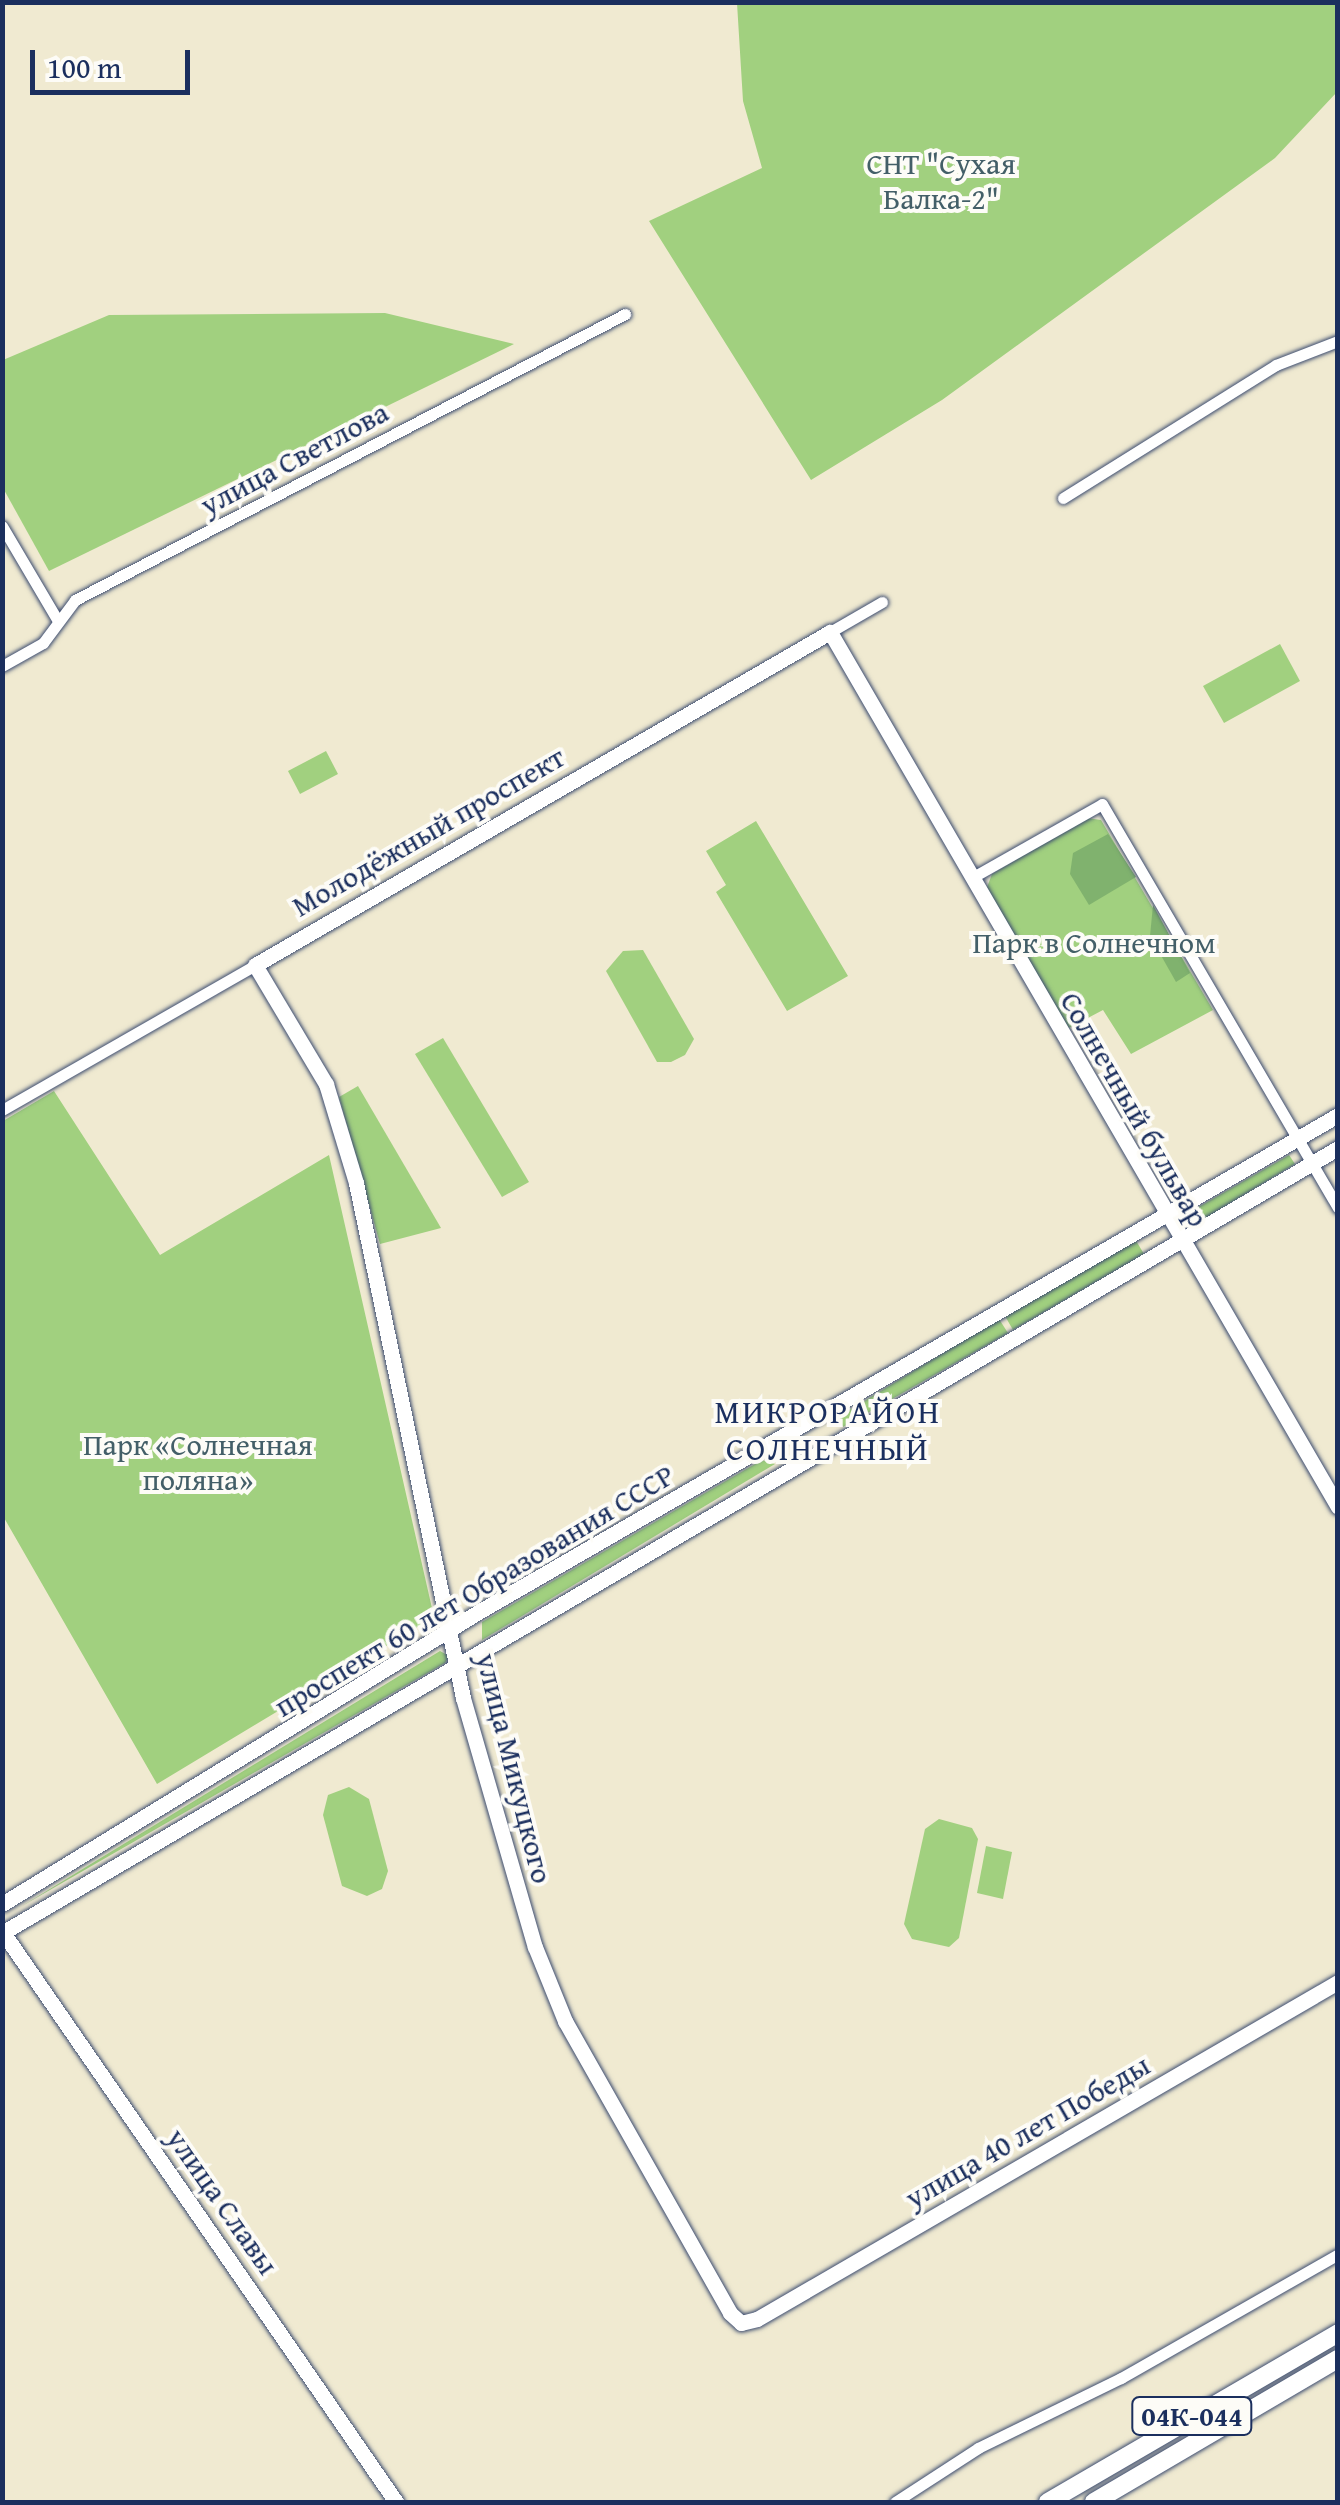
<!DOCTYPE html>
<meta charset="utf-8">
<style>
body{margin:0}
#map{position:relative;width:1340px;height:2505px;overflow:hidden;background:#f0ead1;font-family:"Gentium Book Plus",serif}
div>[style]{position:absolute}
.green>*{inset:0;background:#a1d07f}
.forest>*{inset:0;background:#80b26e}
.roads{filter:drop-shadow(0 0 2px #3b4b6f) drop-shadow(0 0 2px #3b4b6f)}
.street>*{height:11px;margin:-5.5px;padding:0 5.5px;transform-origin:5.5px;border-radius:5.5px;background:#fff}
.secondary>*{height:15px;margin:-7.5px;padding:0 7.5px;transform-origin:7.5px;border-radius:7.5px;background:#fff}
.primary>*{height:18px;margin:-9px;padding:0 9px;transform-origin:9px;border-radius:9px;background:#fff}
span{translate:-50% -50%;white-space:nowrap;text-align:center;line-height:1.15;-webkit-text-stroke:8px #fdfcf7;paint-order:stroke}
.shield-label span{padding:2px 8px;background:#fdfcf7;border:2px solid;border-radius:8px;-webkit-text-stroke-width:0}
.shield-label{font-size:28px;color:#1b2f5e;font-weight:700}
.park-label{font-size:30px;color:#435f68}
.street-label{font-size:30px;color:#1b2f5e}
.neighbourhood-label{font-size:32px;color:#1b2f5e;letter-spacing:2.5px}
.frame{position:absolute;inset:0;border:5px solid #1b2f5e;pointer-events:none}
.scale{position:absolute;left:30px;top:50px;width:160px;height:45px;box-sizing:border-box;border:5px solid #1b2f5e;border-top:0;padding-left:12px;font-size:30px;line-height:35px;white-space:nowrap;color:#1b2f5e;-webkit-text-stroke:8px #fdfcf7;paint-order:stroke}
</style>
<div id="map">
<div class="green">
<div style="clip-path:polygon(737px 3px,1337px 3px,1337px 92px,1275px 158px,942px 400px,811px 480px,649px 221px,762px 168px,743px 101px)"></div>
<div style="clip-path:polygon(385px 313px,514px 344px,49px 571px,3px 488px,3px 360px,109px 315px)"></div>
<div style="clip-path:polygon(1280px 644px,1300px 681px,1224px 723px,1203px 686px)"></div>
<div style="clip-path:polygon(326px 751px,338px 774px,300px 794px,288px 771px)"></div>
<div style="clip-path:polygon(1087px 818px,1101px 820px,1213px 1010px,1131px 1054px,1103px 1010px,1065px 1030px,986px 890px,992px 874px)"></div>
<div style="clip-path:polygon(756px 821px,848px 976px,787px 1011px,716px 892px,726px 885px,706px 851px)"></div>
<div style="clip-path:polygon(643px 950px,694px 1039px,685px 1055px,671px 1062px,657px 1062px,606px 971px,623px 951px)"></div>
<div style="clip-path:polygon(443px 1038px,529px 1182px,502px 1197px,415px 1054px)"></div>
<div style="clip-path:polygon(358px 1086px,441px 1228px,380px 1244px,339px 1097px)"></div>
<div style="clip-path:polygon(54px 1091px,160px 1255px,329px 1155px,434px 1617px,157px 1784px,3px 1516px,3px 1121px)"></div>
<div style="clip-path:polygon(1289px 1155px,1295px 1164px,1194px 1225px,1184px 1222px,1188px 1213px)"></div>
<div style="clip-path:polygon(1135px 1239px,1144px 1254px,1013px 1330px,1005px 1316px)"></div>
<div style="clip-path:polygon(999px 1319px,1008px 1333px,843px 1427px,838px 1417px)"></div>
<div style="clip-path:polygon(762px 1460px,775px 1464px,482px 1640px,482px 1622px)"></div>
<div style="clip-path:polygon(440px 1651px,449px 1656px,445px 1663px,22px 1906px)"></div>
<div style="clip-path:polygon(349px 1787px,369px 1799px,388px 1871px,382px 1889px,367px 1896px,342px 1886px,323px 1815px,328px 1795px)"></div>
<div style="clip-path:polygon(939px 1819px,972px 1828px,978px 1839px,959px 1938px,949px 1947px,912px 1939px,904px 1924px,925px 1829px)"></div>
<div style="clip-path:polygon(986px 1846px,1012px 1852px,1003px 1899px,977px 1893px)"></div>
</div>
<div class="forest">
<div style="clip-path:polygon(1108px 834px,1136px 877px,1089px 905px,1070px 874px,1073px 853px)"></div>
<div style="clip-path:polygon(1153px 905px,1190px 973px,1176px 982px,1150px 936px)"></div>
</div>
<div class="roads">
<div class="street">
<div style="left:1063px;top:498px;width:251px;rotate:-32deg"></div>
<div style="left:1276px;top:365px;width:66px;rotate:-21.2deg"></div>
<div style="left:2px;top:526px;width:110px;rotate:59.5deg"></div>
<div style="left:830px;top:632px;width:60px;rotate:-30deg"></div>
<div style="left:2px;top:666px;width:47px;rotate:-29.3deg"></div>
<div style="left:43px;top:643px;width:54px;rotate:-53.3deg"></div>
<div style="left:75px;top:600px;width:620px;rotate:-27.47deg"></div>
<div style="left:973px;top:877px;width:148px;rotate:-29.5deg"></div>
<div style="left:1102px;top:804px;width:468px;rotate:59.7deg"></div>
<div style="left:2px;top:1110px;width:292px;rotate:-29.8deg"></div>
<div style="left:895px;top:2502px;width:99px;rotate:-33deg"></div>
<div style="left:978px;top:2448px;width:159px;rotate:-26.1deg"></div>
<div style="left:1121px;top:2378px;width:250px;rotate:-29.7deg"></div>
</div>
<div class="secondary">
<div style="left:1338px;top:1507px;width:1012px;rotate:-120.14deg"></div>
<div style="left:830px;top:632px;width:664px;rotate:149.92deg"></div>
<div style="left:255px;top:965px;width:139px;rotate:59.2deg"></div>
<div style="left:326px;top:1084px;width:103px;rotate:73.1deg"></div>
<div style="left:356px;top:1183px;width:526px;rotate:78.26deg"></div>
<div style="left:463px;top:1698px;width:259px;rotate:73.9deg"></div>
<div style="left:535px;top:1947px;width:80px;rotate:67.9deg"></div>
<div style="left:565px;top:2021px;width:335px;rotate:60.5deg"></div>
<div style="left:730px;top:2313px;width:15px;rotate:42deg"></div>
<div style="left:741px;top:2323px;width:16px;rotate:-14deg"></div>
<div style="left:757px;top:2319px;width:672px;rotate:-30.12deg"></div>
<div style="left:2px;top:1904px;width:561px;rotate:-31.51deg"></div>
<div style="left:480px;top:1611px;width:991px;rotate:-30.03deg"></div>
<div style="left:2px;top:1931px;width:694px;rotate:55.39deg"></div>
<div style="left:2px;top:1933px;width:1550px;rotate:-30.44deg"></div>
</div>
<div class="primary">
<div style="left:1048px;top:2502px;width:336px;rotate:-30.2deg"></div>
<div style="left:1094px;top:2502px;width:283px;rotate:-30.4deg"></div>
</div>
</div>
<div class="shield-label">
<span style="left:1192px;top:2416px">04К-044</span>
</div>
<div class="park-label">
<span style="left:941px;top:180px">СНТ "Сухая<br>Балка-2"</span>
<span style="left:1094px;top:942px">Парк в Солнечном</span>
<span style="left:198px;top:1461px">Парк «Солнечная<br>поляна»</span>
</div>
<div class="street-label">
<span style="left:294px;top:458px;rotate:-28deg">улица Светлова</span>
<span style="left:428px;top:831px;rotate:-30deg">Молодёжный проспект</span>
<span style="left:1135px;top:1109px;rotate:60deg">Солнечный бульвар</span>
<span style="left:474px;top:1590px;rotate:-31deg">проспект 60 лет Образования СССР</span>
<span style="left:515px;top:1768px;rotate:76deg">улица Микуцкого</span>
<span style="left:1027px;top:2131px;rotate:-30deg">улица 40 лет Победы</span>
<span style="left:223px;top:2201px;rotate:55deg">улица Славы</span>
</div>
<div class="neighbourhood-label">
<span style="left:828px;top:1431px">МИКРОРАЙОН<br>СОЛНЕЧНЫЙ</span>
</div>
<div class="frame"></div>
<div class="scale">100 m</div>
</div>
